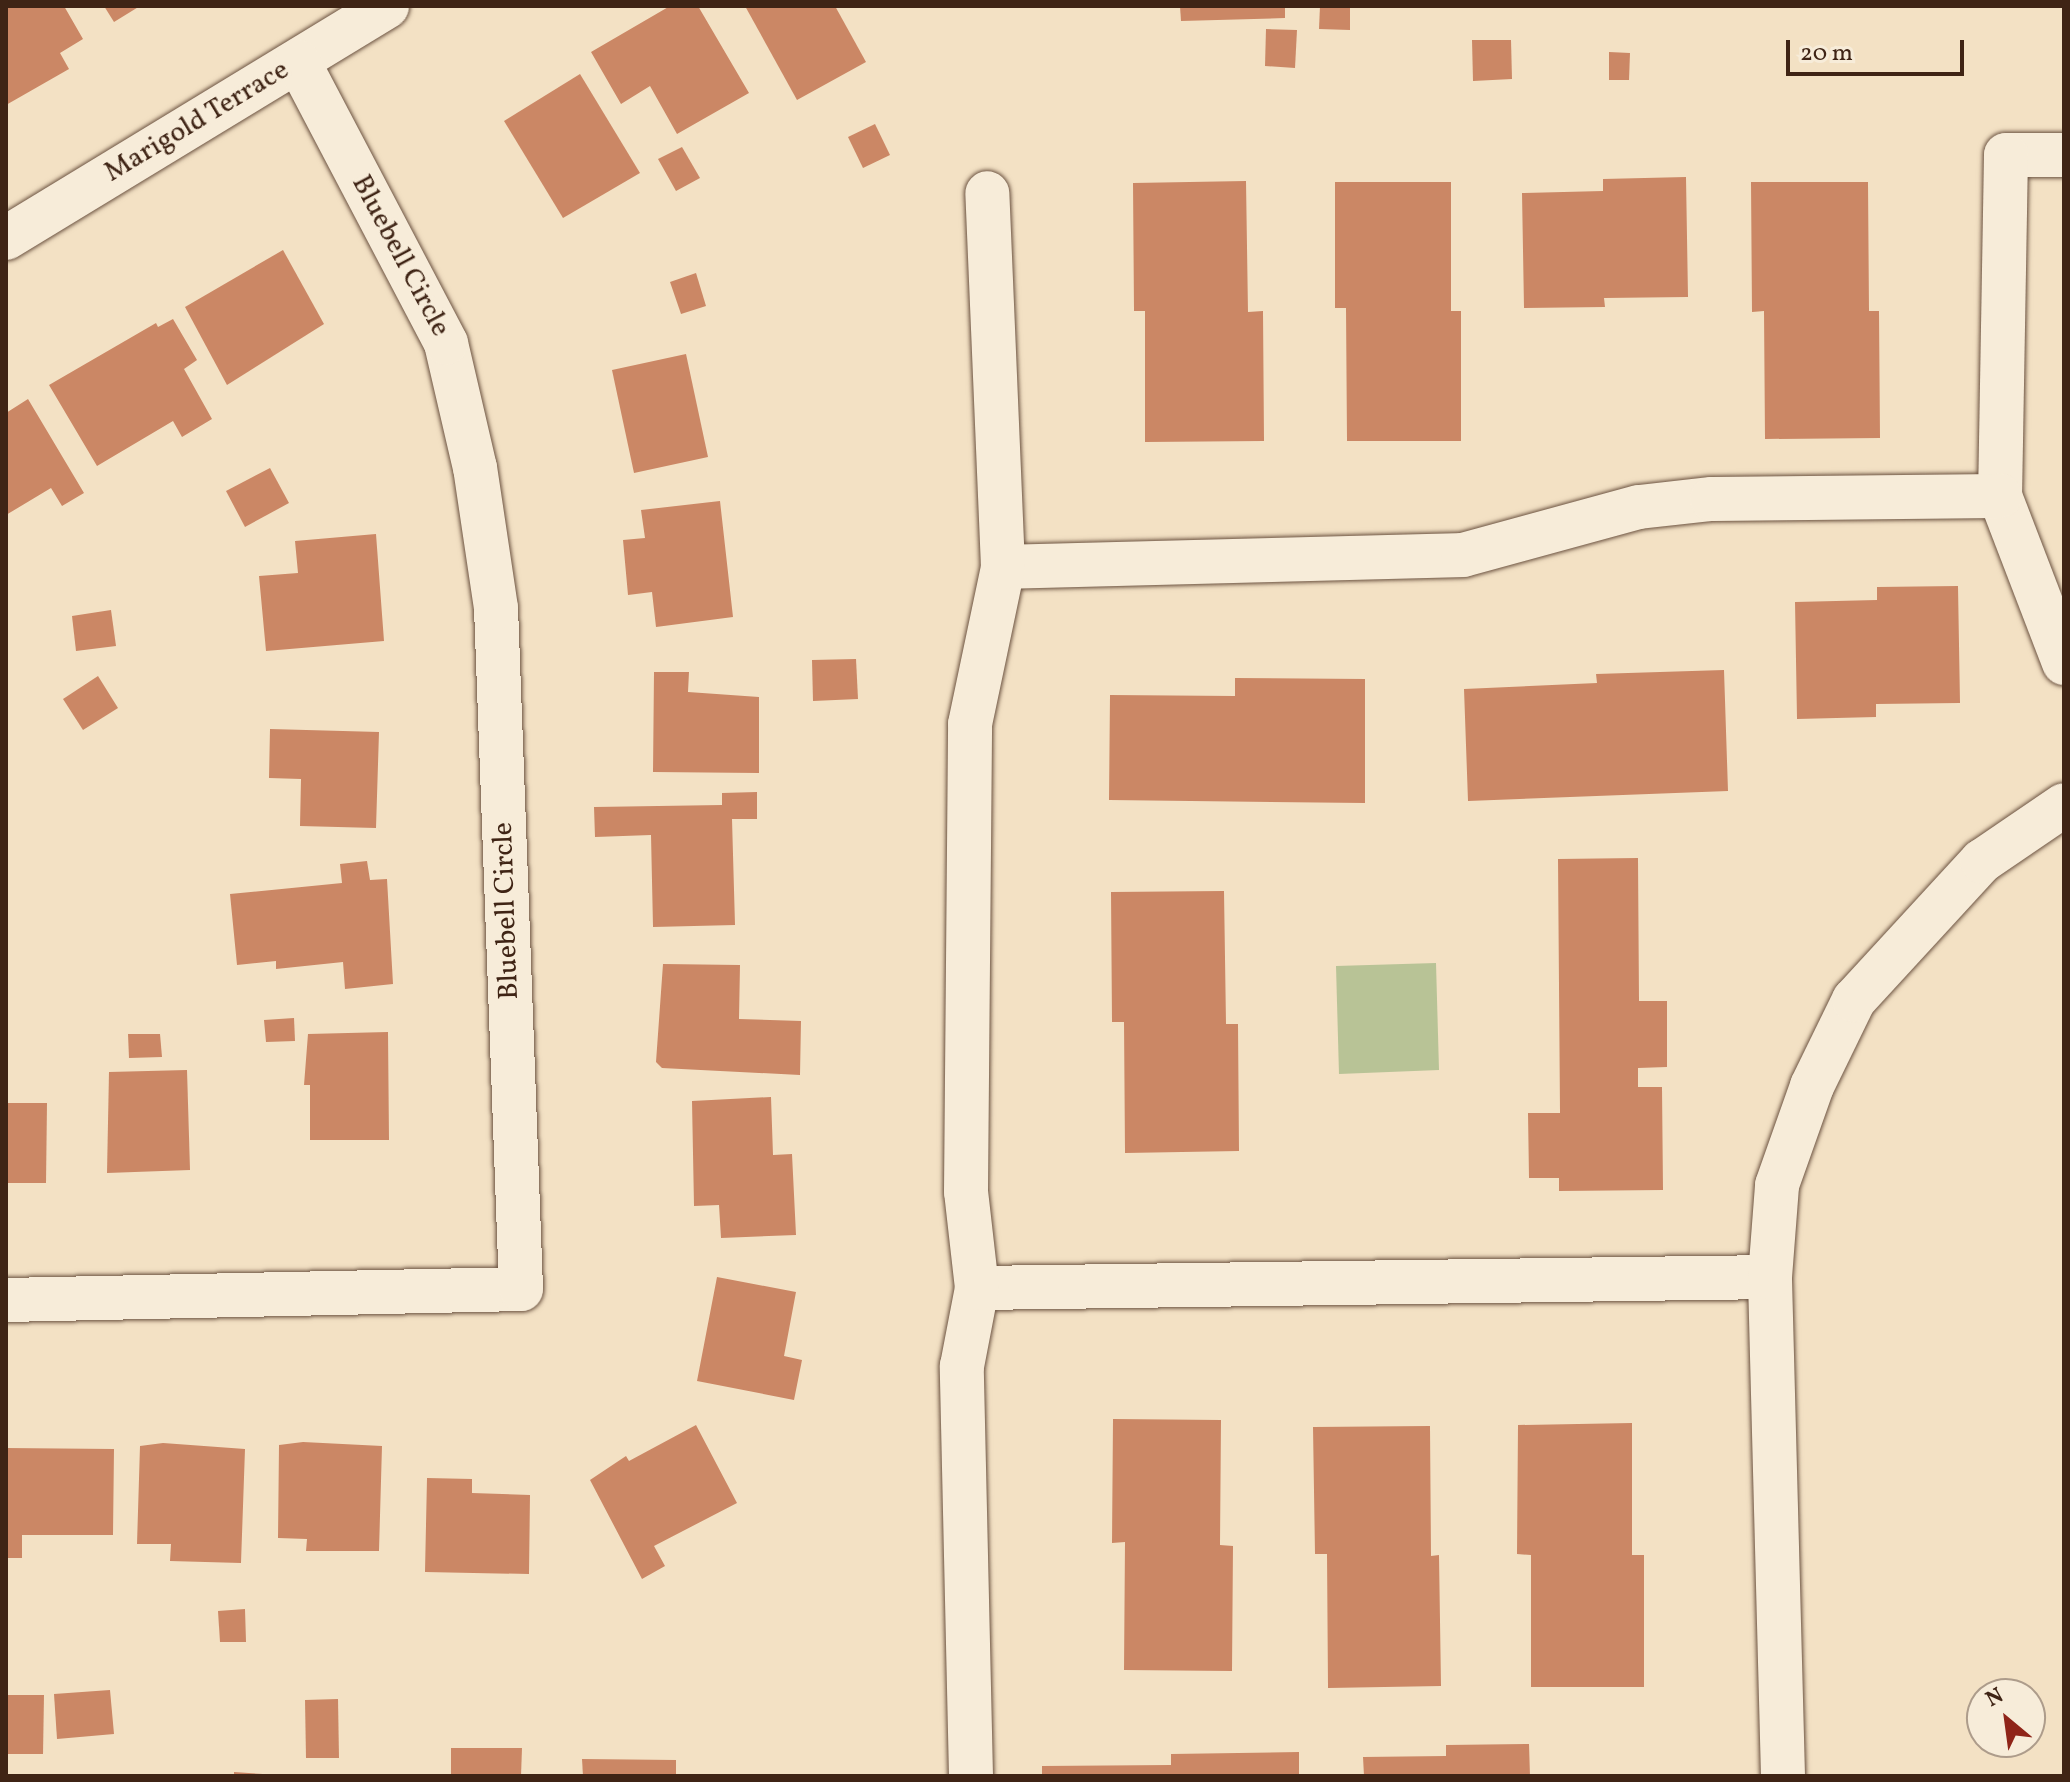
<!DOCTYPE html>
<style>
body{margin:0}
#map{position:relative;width:2070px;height:1782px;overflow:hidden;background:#f3e1c4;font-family:Vollkorn,serif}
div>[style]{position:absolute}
.green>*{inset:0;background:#b8c396}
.building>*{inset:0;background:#cb8765}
.roads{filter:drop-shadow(0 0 2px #6c5341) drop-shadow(0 0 2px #6c5341)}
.minor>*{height:44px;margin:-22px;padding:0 22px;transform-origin:22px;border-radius:22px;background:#f7ecd9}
span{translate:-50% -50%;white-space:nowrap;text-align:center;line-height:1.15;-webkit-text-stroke:6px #f7ecd9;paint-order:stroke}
.street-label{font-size:28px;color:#3f2415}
.frame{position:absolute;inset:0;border:8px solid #3f2415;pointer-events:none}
.north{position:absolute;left:1966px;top:1678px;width:80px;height:80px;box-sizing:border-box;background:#f7ecd9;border:2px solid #ad9c8b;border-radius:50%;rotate:331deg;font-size:22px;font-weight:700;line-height:32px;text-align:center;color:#3f2415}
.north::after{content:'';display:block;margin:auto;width:28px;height:36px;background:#8f2418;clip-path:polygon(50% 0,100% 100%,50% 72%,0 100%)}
.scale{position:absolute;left:1786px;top:40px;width:178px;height:36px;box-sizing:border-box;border:4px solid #3f2415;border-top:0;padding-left:10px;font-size:24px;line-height:28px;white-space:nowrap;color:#3f2415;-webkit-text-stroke:6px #f7ecd9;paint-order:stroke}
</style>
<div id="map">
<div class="green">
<div style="clip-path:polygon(1436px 963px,1439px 1070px,1339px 1074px,1336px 966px)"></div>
</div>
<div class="building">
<div style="clip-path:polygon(6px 6px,64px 6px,83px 39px,60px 53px,69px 69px,6px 105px)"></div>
<div style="clip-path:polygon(104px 6px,140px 6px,114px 22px)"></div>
<div style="clip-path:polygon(670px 6px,698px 6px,749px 93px,677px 134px,650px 86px,621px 104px,591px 52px)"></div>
<div style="clip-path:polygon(745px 6px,835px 6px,866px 62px,797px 100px)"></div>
<div style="clip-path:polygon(1180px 6px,1285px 6px,1285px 18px,1181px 21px)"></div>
<div style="clip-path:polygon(1320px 6px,1350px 6px,1350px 30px,1319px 29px)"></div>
<div style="clip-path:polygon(1266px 29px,1297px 30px,1295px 68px,1265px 66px)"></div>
<div style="clip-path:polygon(1472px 40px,1511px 40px,1512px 79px,1473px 81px)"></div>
<div style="clip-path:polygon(1609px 52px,1630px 53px,1629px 80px,1609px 80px)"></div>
<div style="clip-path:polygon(580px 74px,640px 173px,563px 218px,504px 121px)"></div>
<div style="clip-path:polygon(875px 124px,890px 155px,863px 168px,848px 137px)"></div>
<div style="clip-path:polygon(682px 147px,700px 178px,676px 191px,658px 159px)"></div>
<div style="clip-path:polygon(1686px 177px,1688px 297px,1604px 298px,1605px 307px,1524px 308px,1522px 193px,1603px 191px,1603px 179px)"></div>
<div style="clip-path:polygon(1246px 181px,1248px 312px,1263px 311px,1264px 441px,1145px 442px,1145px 311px,1134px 311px,1133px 183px)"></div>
<div style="clip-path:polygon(1335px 182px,1451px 182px,1451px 311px,1461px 311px,1461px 441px,1347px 441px,1346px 308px,1335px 308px)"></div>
<div style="clip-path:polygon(1751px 182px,1868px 182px,1869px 311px,1879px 311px,1880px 438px,1765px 439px,1764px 311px,1752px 312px)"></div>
<div style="clip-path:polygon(283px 250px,324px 324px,227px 385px,185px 307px)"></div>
<div style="clip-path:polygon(696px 273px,706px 306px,681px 314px,670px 282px)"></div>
<div style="clip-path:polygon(173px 319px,197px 360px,184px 369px,212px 419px,182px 437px,173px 421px,97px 466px,49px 385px,156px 323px,158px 327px)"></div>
<div style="clip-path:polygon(686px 354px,708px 457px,634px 473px,612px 370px)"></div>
<div style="clip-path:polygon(28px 399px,84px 493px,62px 506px,51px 488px,6px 515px,6px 413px)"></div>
<div style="clip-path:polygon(270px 468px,289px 503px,245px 527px,226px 491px)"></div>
<div style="clip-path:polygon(720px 501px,733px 617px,656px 627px,652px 592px,628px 595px,623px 540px,645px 538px,641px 510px)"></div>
<div style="clip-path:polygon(376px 534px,384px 641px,266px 651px,259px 576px,298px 573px,295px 541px)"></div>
<div style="clip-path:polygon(1958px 586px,1960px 703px,1876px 704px,1876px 717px,1797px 719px,1795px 602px,1877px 600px,1877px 587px)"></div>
<div style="clip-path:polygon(111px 610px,116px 646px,76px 651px,72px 616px)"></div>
<div style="clip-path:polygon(856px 659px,858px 699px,813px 701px,812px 660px)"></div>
<div style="clip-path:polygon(1724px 670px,1728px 791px,1468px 801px,1464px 689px,1597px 683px,1596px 674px)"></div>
<div style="clip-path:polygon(654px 672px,689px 672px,688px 692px,759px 697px,759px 773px,653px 772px)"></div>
<div style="clip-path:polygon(98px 676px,118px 708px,83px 730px,63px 699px)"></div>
<div style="clip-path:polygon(1235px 678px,1365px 679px,1365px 803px,1109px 800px,1110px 695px,1235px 696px)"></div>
<div style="clip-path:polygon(270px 729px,379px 732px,376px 828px,300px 826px,301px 779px,269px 778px)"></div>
<div style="clip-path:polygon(757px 792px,757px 819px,732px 819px,735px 925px,653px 927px,651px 835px,595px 837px,594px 807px,722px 805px,722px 793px)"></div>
<div style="clip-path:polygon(1638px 858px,1639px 1001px,1667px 1001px,1667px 1067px,1638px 1068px,1638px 1087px,1662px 1087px,1663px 1190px,1559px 1191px,1559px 1178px,1529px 1178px,1528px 1113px,1560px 1113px,1558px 859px)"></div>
<div style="clip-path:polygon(367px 861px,370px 880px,387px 879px,393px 984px,345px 989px,343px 962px,276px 969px,276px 961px,237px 965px,230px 894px,342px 883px,340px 864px)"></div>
<div style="clip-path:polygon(1224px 891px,1226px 1024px,1238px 1024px,1239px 1151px,1125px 1153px,1124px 1022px,1112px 1022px,1111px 892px)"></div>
<div style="clip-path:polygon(663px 964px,740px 965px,739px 1019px,801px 1021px,800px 1075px,662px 1068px,656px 1062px)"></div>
<div style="clip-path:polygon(294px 1018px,295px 1041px,266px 1042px,264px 1020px)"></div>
<div style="clip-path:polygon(388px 1032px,389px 1140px,310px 1140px,310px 1085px,304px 1085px,308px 1034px)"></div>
<div style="clip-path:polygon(128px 1034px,160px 1034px,162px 1057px,129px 1058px)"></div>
<div style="clip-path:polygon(187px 1070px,190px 1170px,107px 1173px,109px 1072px)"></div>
<div style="clip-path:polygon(771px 1097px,773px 1155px,792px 1154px,796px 1235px,721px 1238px,719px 1205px,694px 1206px,692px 1101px)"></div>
<div style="clip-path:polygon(6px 1103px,47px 1103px,46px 1183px,6px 1183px)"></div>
<div style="clip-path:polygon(717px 1277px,796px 1292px,784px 1356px,802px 1360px,794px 1400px,697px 1381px)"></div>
<div style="clip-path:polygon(1113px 1419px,1221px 1420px,1220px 1545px,1233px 1546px,1232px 1671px,1124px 1670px,1125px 1542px,1112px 1543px)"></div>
<div style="clip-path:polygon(1632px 1423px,1632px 1555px,1644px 1555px,1644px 1687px,1531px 1687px,1531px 1555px,1517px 1554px,1518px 1425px)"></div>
<div style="clip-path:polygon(696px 1425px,737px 1503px,654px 1546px,665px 1566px,642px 1579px,590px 1480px,626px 1456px,629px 1461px)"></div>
<div style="clip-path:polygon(1430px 1426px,1431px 1556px,1439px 1555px,1441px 1686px,1328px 1688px,1327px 1554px,1315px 1554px,1313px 1427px)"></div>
<div style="clip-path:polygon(303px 1442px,382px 1446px,379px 1551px,306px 1551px,307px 1539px,278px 1538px,279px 1445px)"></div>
<div style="clip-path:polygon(163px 1443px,245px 1449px,241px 1563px,170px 1561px,171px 1544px,137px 1544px,140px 1446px)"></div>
<div style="clip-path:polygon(6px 1448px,114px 1449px,113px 1535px,22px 1535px,22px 1558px,6px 1558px)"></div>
<div style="clip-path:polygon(427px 1478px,472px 1479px,472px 1493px,530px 1495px,529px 1574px,425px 1572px)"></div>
<div style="clip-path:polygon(245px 1609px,246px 1642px,220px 1642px,218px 1611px)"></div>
<div style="clip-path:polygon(110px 1690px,114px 1734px,57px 1739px,54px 1694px)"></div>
<div style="clip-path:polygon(6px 1695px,44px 1695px,43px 1754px,6px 1754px)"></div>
<div style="clip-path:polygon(338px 1699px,339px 1758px,306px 1758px,305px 1700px)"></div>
<div style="clip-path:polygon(1529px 1744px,1530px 1776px,1364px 1776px,1363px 1757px,1446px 1756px,1446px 1745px)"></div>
<div style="clip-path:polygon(451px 1748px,522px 1748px,521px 1776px,451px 1776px)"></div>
<div style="clip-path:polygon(1299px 1752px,1299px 1776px,1042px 1776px,1042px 1766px,1171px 1765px,1171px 1754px)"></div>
<div style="clip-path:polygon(582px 1759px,676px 1760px,676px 1776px,583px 1776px)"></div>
<div style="clip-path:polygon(234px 1772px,263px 1774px,263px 1776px,234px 1776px)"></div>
</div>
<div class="roads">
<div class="minor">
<div style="left:2064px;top:155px;width:58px;rotate:180deg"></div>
<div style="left:2006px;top:155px;width:341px;rotate:91deg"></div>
<div style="left:2000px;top:496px;width:179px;rotate:69deg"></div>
<div style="left:6px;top:238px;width:446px;rotate:-31.3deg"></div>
<div style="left:1003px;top:567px;width:460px;rotate:-1.5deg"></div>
<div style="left:1463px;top:555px;width:182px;rotate:-15.3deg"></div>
<div style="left:1639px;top:507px;width:73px;rotate:-6.3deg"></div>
<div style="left:1712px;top:499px;width:288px;rotate:-0.6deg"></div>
<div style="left:977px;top:1288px;width:793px;rotate:-0.79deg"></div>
<div style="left:6px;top:1300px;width:515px;rotate:-1.22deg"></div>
<div style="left:521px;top:1289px;width:681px;rotate:-92.1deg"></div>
<div style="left:496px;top:608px;width:142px;rotate:-98.5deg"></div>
<div style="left:475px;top:468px;width:128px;rotate:-103.1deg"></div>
<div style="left:446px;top:343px;width:318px;rotate:-117.7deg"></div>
<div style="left:971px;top:1776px;width:410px;rotate:-91.3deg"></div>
<div style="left:962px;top:1366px;width:79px;rotate:-79.1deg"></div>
<div style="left:977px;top:1288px;width:97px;rotate:-96.5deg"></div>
<div style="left:966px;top:1192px;width:468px;rotate:-89.5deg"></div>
<div style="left:970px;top:724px;width:160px;rotate:-78.1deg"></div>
<div style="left:1003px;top:567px;width:374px;rotate:-92.4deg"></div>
<div style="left:1783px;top:1776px;width:499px;rotate:-91.5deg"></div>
<div style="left:1770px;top:1277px;width:92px;rotate:-85.6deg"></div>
<div style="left:1777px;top:1185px;width:105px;rotate:-70.5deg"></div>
<div style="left:1812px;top:1086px;width:96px;rotate:-64deg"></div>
<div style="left:1854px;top:1000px;width:189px;rotate:-47.4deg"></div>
<div style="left:1982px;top:861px;width:99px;rotate:-34.3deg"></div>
</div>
</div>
<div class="street-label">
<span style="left:197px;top:122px;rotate:-31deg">Marigold Terrace</span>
<span style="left:400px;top:256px;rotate:62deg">Bluebell Circle</span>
<span style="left:507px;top:911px;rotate:-92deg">Bluebell Circle</span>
</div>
<div class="frame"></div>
<div class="north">N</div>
<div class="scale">20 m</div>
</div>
